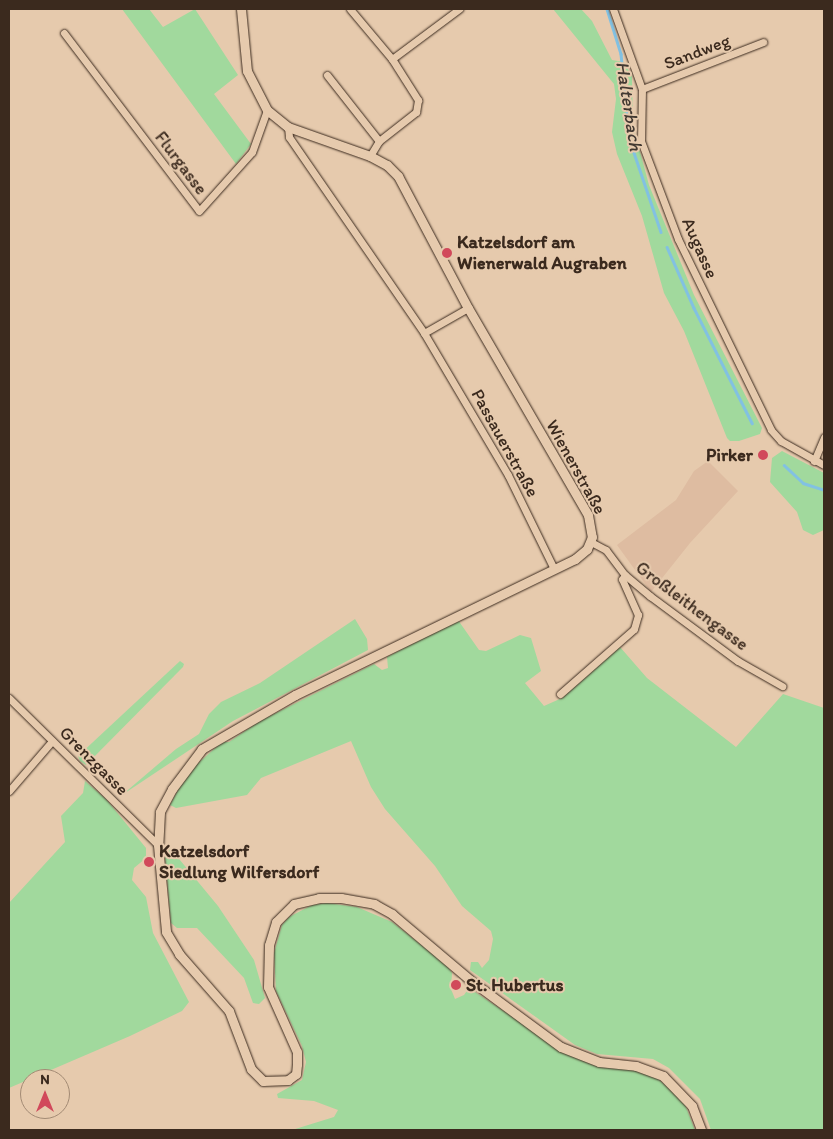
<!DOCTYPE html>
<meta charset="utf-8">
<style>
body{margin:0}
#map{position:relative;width:833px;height:1139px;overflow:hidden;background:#e6caad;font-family:Itim,sans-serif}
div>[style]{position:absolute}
.built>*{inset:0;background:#debca1}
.green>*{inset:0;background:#a1d99d}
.stream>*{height:2.5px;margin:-1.25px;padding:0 1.25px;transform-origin:1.25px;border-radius:1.25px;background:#82c1e2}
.roads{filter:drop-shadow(0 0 1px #3b2a1e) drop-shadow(0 0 1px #3b2a1e)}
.minor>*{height:7px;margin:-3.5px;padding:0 3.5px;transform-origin:3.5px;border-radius:3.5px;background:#e6caad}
.tertiary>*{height:9px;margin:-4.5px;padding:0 4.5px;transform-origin:4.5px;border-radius:4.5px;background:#e6caad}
.dots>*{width:14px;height:14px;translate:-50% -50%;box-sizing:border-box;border:2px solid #e6caad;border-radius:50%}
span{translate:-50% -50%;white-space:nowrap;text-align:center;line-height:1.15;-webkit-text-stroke:4px #e6caad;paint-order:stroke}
.street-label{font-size:18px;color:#3b2a1e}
.poi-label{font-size:18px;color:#3b2a1e;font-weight:700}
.left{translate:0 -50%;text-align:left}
.right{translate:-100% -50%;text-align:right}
.water-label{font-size:19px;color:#423932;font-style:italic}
.frame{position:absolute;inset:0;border:10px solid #3b2a1e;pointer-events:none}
.north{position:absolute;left:20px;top:1069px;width:50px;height:50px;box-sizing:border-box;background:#e6caad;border:1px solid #a28a74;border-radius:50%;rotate:0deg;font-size:14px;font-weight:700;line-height:20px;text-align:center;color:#3b2a1e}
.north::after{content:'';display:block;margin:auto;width:18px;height:22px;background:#d1495b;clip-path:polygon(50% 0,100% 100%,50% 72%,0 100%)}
</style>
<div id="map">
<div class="built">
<div style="clip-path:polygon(708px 461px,738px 491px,690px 543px,651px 592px,617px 545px,676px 500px,694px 471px)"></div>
</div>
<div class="green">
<div style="clip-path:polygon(122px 9px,149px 9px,163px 27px,195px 9px,238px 75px,214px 94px,251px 144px,236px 164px)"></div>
<div style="clip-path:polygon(553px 9px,581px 9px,592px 21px,612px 60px,624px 62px,632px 77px,633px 126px,649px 185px,694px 295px,762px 428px,760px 434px,739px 441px,730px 441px,727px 438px,684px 331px,664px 293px,642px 216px,617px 154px,612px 132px,616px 99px,614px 84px)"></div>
<div style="clip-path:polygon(782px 451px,824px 473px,824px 530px,813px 535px,803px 530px,797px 512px,770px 482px,772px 458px)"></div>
<div style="clip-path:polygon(355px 619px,367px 639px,368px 650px,233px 721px,122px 795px,176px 749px,199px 734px,209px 714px,221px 702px,260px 683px)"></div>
<div style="clip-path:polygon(458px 620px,479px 650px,486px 651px,520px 635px,531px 638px,541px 671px,525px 683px,544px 706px,562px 698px,620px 647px,647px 678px,736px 747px,783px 694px,824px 708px,824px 1130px,711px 1130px,700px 1099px,669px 1068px,653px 1059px,597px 1054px,575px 1045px,470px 970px,471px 962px,478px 962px,482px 968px,489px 960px,493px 939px,491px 931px,462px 906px,435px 866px,385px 809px,371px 787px,351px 741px,261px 778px,247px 795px,176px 808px,170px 805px,187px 773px,222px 742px,229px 742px,258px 722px,374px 664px,382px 670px,388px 668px,387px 657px)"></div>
<div style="clip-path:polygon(180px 661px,184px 664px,183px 667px,86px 765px,80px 761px,78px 756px)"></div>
<div style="clip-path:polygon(85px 781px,106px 799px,146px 848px,146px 858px,134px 868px,132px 880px,146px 897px,153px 933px,189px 1002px,182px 1011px,130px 1036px,9px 1088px,9px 903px,65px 842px,61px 816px,83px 793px)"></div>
<div style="clip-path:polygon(170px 848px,218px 906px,254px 960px,265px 998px,259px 1004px,253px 1003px,244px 978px,197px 928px,177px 928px,171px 923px,165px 857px,166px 849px)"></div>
<div style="clip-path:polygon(327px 903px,357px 907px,392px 922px,447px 965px,452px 973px,451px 989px,455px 999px,464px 995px,469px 988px,561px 1049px,655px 1076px,684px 1102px,695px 1130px,292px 1130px,334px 1117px,338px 1110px,314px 1101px,278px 1098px,277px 1094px,302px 1080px,306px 1062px,302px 1046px,276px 991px,274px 953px,282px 925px,289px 917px,312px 905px)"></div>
</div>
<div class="stream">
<div style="left:607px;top:9px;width:47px;rotate:72.7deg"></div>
<div style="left:621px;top:54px;width:87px;rotate:84.1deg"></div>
<div style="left:630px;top:141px;width:96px;rotate:71.2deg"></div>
<div style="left:667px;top:247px;width:67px;rotate:66.1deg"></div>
<div style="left:694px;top:308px;width:129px;rotate:63.2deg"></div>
<div style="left:784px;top:465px;width:26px;rotate:43deg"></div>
<div style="left:803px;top:483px;width:22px;rotate:18deg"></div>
</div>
<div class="roads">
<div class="minor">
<div style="left:350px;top:9px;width:65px;rotate:50deg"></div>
<div style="left:392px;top:59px;width:49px;rotate:57.6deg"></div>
<div style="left:418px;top:100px;width:12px;rotate:99deg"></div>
<div style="left:416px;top:112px;width:47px;rotate:141.9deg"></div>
<div style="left:379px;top:141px;width:17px;rotate:121deg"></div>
<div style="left:613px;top:9px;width:85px;rotate:70.1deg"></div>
<div style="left:642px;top:89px;width:52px;rotate:91.1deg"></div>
<div style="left:641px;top:141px;width:105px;rotate:69.3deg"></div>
<div style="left:678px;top:239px;width:212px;rotate:64deg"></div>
<div style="left:771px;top:430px;width:15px;rotate:48deg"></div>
<div style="left:781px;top:441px;width:49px;rotate:29.2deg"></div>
<div style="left:64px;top:33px;width:223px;rotate:52.8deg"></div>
<div style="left:199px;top:211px;width:79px;rotate:-48.1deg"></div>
<div style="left:252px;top:152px;width:45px;rotate:-70.3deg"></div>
<div style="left:392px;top:59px;width:84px;rotate:-36.7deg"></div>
<div style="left:327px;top:75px;width:84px;rotate:51.8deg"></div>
<div style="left:642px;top:89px;width:130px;rotate:-21.2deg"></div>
<div style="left:288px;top:127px;width:10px;rotate:84deg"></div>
<div style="left:289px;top:137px;width:238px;rotate:55.4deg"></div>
<div style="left:424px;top:333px;width:165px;rotate:59.4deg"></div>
<div style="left:508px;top:475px;width:105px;rotate:63.9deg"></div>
<div style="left:424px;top:333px;width:51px;rotate:-29.6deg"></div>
<div style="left:814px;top:461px;width:26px;rotate:-67deg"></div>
<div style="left:591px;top:542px;width:17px;rotate:28deg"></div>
<div style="left:606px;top:550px;width:31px;rotate:53deg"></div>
<div style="left:625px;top:575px;width:33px;rotate:40deg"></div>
<div style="left:650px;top:596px;width:109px;rotate:36.5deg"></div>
<div style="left:738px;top:661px;width:51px;rotate:29.6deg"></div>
<div style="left:560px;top:694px;width:98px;rotate:-41.3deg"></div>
<div style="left:634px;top:629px;width:15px;rotate:-74deg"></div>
<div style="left:638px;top:615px;width:39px;rotate:-114deg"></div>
<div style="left:622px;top:579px;width:5px;rotate:-53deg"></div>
<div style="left:9px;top:698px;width:209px;rotate:44.6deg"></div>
<div style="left:9px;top:791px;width:66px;rotate:-49.3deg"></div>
</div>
<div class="tertiary">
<div style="left:241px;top:9px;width:62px;rotate:84.5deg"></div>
<div style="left:247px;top:71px;width:44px;rotate:62.9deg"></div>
<div style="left:267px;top:110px;width:27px;rotate:39deg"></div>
<div style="left:288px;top:127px;width:87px;rotate:19.5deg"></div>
<div style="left:370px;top:156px;width:19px;rotate:28deg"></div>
<div style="left:387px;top:165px;width:16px;rotate:45deg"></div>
<div style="left:398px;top:176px;width:149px;rotate:62.1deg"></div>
<div style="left:468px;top:308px;width:239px;rotate:59.9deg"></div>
<div style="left:588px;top:515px;width:22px;rotate:80deg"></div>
<div style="left:592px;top:537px;width:13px;rotate:113deg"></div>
<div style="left:587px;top:549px;width:16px;rotate:140deg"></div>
<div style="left:575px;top:559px;width:311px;rotate:154.1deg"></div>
<div style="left:295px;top:695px;width:108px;rotate:149.9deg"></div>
<div style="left:202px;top:749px;width:50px;rotate:126.9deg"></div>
<div style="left:172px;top:789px;width:26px;rotate:118deg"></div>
<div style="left:160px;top:812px;width:33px;rotate:93deg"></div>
<div style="left:158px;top:845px;width:87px;rotate:84.7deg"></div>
<div style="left:166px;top:932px;width:26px;rotate:59deg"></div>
<div style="left:179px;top:954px;width:76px;rotate:48.7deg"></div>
<div style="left:229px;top:1011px;width:62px;rotate:69.2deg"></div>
<div style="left:251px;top:1069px;width:17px;rotate:45deg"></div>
<div style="left:263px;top:1081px;width:25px;rotate:-2deg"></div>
<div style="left:288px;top:1080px;width:10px;rotate:-37deg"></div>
<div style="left:296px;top:1074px;width:10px;rotate:-84deg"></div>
<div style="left:297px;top:1064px;width:12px;rotate:-90deg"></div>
<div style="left:297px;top:1052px;width:71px;rotate:-114deg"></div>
<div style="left:268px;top:987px;width:42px;rotate:-88.6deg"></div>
<div style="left:269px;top:945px;width:24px;rotate:-73deg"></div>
<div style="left:276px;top:922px;width:25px;rotate:-45deg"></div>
<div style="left:294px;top:904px;width:26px;rotate:-13deg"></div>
<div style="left:319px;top:898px;width:22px"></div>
<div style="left:341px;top:898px;width:34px;rotate:10deg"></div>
<div style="left:374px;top:904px;width:21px;rotate:29deg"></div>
<div style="left:392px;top:914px;width:102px;rotate:40.2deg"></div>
<div style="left:470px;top:980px;width:113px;rotate:36.4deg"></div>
<div style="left:561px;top:1047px;width:41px;rotate:21.5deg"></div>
<div style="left:599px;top:1062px;width:37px;rotate:6deg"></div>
<div style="left:636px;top:1066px;width:29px;rotate:20deg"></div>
<div style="left:663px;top:1076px;width:42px;rotate:46deg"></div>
<div style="left:692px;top:1106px;width:26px;rotate:69deg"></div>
</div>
</div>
<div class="dots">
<div style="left:447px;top:253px;background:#d1495b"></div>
<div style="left:763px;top:455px;background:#d1495b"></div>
<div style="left:149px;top:862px;background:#d1495b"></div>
<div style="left:456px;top:985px;background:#d1495b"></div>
</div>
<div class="street-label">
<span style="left:697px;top:52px;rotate:-21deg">Sandweg</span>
<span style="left:181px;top:163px;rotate:53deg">Flurgasse</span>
<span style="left:700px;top:248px;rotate:66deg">Augasse</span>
<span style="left:505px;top:443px;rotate:61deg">Passauerstraße</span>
<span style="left:576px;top:467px;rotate:61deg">Wienerstraße</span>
<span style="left:692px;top:606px;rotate:37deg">Großleithengasse</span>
<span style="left:94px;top:761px;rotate:45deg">Grenzgasse</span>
</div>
<div class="poi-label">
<span class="left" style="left:457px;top:253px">Katzelsdorf am<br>Wienerwald Augraben</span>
<span class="right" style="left:753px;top:455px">Pirker</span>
<span class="left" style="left:159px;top:862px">Katzelsdorf<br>Siedlung Wilfersdorf</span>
<span class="left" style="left:466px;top:985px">St. Hubertus</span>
</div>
<div class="water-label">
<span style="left:629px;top:106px;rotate:81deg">Halterbach</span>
</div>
<div class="frame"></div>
<div class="north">N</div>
</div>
